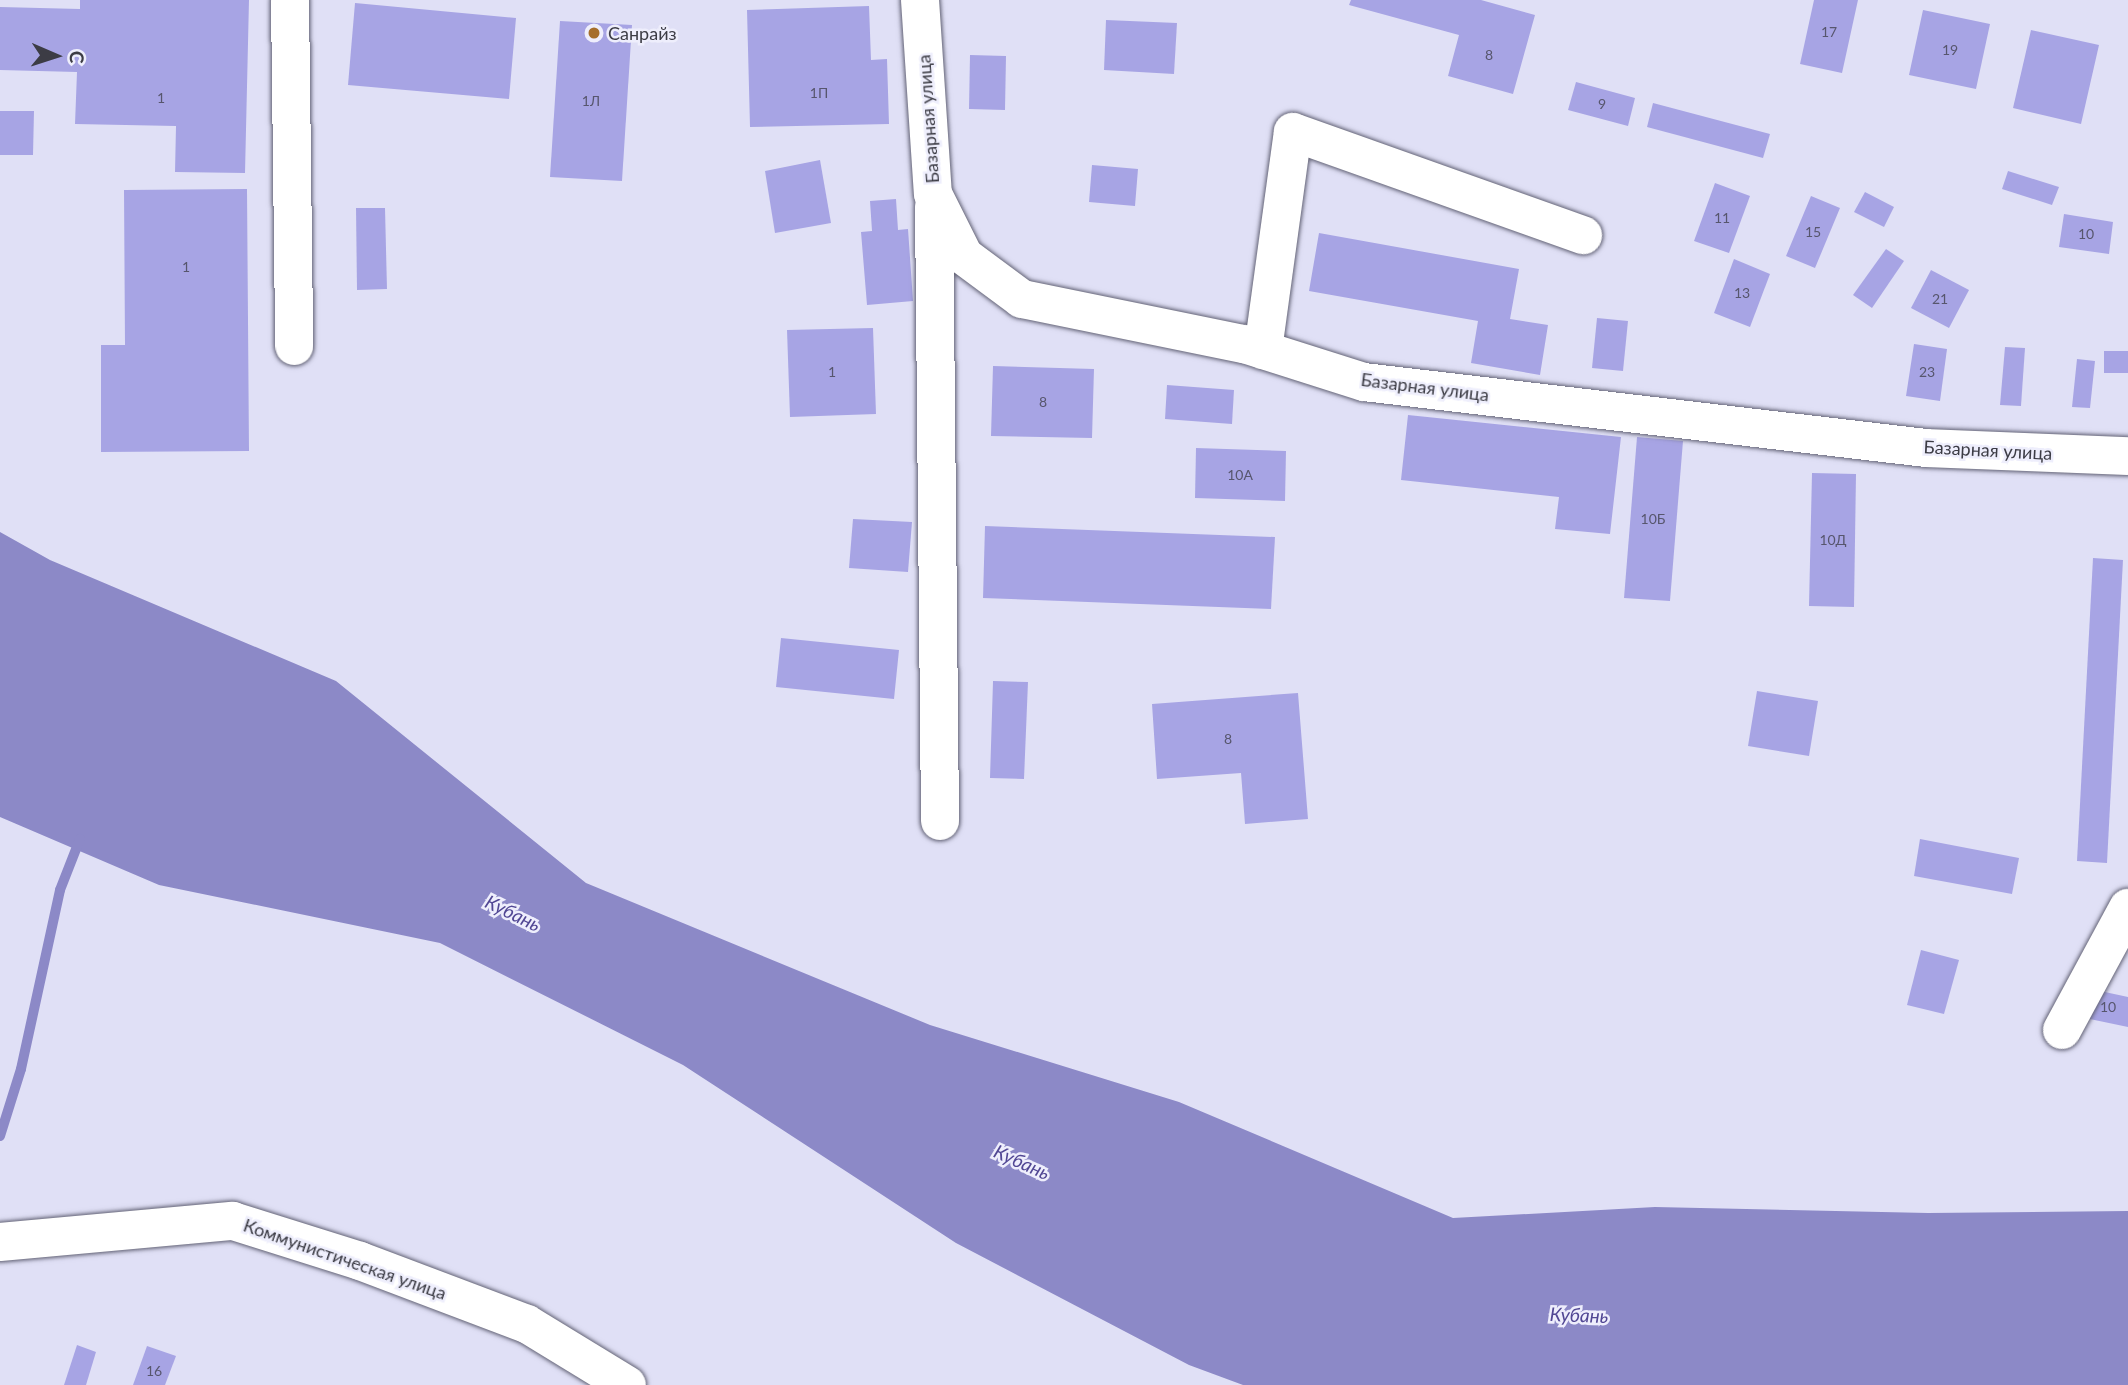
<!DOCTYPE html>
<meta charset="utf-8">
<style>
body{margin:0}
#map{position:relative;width:2128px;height:1385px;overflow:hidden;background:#e0e0f6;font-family:Lato,sans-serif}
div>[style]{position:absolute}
.water>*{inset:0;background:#8c89c7}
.stream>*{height:10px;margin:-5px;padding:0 5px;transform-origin:5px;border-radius:5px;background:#8c89c7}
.building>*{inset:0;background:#a7a4e4}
.roads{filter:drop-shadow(0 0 2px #636376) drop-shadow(0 0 2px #636376)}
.minor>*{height:38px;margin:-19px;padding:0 19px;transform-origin:19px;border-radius:19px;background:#fff}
.dots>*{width:19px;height:19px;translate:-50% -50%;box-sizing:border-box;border:4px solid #eeeefc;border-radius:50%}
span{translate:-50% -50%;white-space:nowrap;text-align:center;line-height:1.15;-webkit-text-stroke:5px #eeeefc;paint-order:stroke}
.number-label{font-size:14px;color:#57566d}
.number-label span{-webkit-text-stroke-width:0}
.poi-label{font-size:18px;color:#3c3c45}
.left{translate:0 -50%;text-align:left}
.street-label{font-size:18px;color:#3c3c45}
.water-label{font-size:19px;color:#514794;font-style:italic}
.north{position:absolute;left:21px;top:21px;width:70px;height:70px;-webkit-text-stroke:5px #eeeefc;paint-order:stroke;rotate:93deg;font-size:19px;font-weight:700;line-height:28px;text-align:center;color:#3c3c45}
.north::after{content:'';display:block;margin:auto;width:24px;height:32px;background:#3c3c45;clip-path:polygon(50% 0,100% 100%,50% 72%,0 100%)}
</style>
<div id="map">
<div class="water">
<div style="clip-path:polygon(0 532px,50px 560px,336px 681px,586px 883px,930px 1025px,1179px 1102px,1453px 1218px,1655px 1207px,1928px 1213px,2128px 1211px,2128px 1385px,1243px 1385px,1189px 1365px,956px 1243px,683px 1065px,440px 943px,159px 885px,0 817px)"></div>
</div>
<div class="stream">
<div style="left:0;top:1136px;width:70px;rotate:-72.6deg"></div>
<div style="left:21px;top:1069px;width:183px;rotate:-77.7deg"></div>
<div style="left:60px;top:890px;width:55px;rotate:-68.6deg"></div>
</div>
<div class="building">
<div style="clip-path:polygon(80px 0,249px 0,245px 173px,175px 172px,176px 126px,75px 124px,77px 72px,0 70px,0 7px,80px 9px)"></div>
<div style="clip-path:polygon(1351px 0,1481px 0,1535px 15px,1513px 94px,1448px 76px,1459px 35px,1349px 5px)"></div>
<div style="clip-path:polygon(1814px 0,1858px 0,1842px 73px,1800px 64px)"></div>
<div style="clip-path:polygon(355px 3px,516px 18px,509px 99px,348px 85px)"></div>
<div style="clip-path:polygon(869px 6px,871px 60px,887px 59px,889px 124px,750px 127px,747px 10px)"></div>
<div style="clip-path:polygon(1923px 10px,1990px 24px,1976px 89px,1909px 75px)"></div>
<div style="clip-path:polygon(1106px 20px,1177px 23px,1174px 74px,1104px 70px)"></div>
<div style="clip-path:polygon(560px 21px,632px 25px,622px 181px,550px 177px)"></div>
<div style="clip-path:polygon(2031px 30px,2099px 45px,2081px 124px,2013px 108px)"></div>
<div style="clip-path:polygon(970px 55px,1006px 56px,1005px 110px,969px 109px)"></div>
<div style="clip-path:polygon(1576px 82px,1635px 98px,1628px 126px,1568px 110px)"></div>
<div style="clip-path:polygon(1653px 103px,1770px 134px,1763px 158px,1647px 127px)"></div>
<div style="clip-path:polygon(0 111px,34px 111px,33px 155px,0 155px)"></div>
<div style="clip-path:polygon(820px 160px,831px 223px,775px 233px,765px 171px)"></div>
<div style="clip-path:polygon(1092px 165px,1138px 169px,1135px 206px,1089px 202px)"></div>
<div style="clip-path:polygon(2008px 171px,2059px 187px,2052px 205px,2002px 189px)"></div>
<div style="clip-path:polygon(1715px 183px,1750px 196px,1729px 253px,1694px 241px)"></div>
<div style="clip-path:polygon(247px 189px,249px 451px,101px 452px,101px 345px,125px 345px,124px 190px)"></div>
<div style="clip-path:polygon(1865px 192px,1894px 207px,1884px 227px,1854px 212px)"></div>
<div style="clip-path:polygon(1811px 196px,1840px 208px,1815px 268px,1786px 256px)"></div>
<div style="clip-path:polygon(896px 199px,898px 230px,908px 229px,913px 301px,867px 305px,861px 232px,872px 231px,870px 201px)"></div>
<div style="clip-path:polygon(356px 208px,385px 208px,387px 289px,357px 290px)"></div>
<div style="clip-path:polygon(2064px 214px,2113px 222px,2109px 254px,2059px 247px)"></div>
<div style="clip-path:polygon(1319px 233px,1519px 269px,1510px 319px,1548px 325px,1540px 375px,1471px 363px,1478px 321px,1309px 291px)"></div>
<div style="clip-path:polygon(1886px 249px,1904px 261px,1872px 308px,1853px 295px)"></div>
<div style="clip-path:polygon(1734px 259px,1770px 274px,1750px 327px,1714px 313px)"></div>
<div style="clip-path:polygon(1931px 270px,1969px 290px,1949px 328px,1911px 308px)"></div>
<div style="clip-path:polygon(1597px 318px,1628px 321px,1623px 371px,1592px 368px)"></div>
<div style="clip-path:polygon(873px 328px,876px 414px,790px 417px,787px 330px)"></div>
<div style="clip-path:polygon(1914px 344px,1947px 349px,1940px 401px,1906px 396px)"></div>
<div style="clip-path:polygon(2005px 347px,2025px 348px,2021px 406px,2000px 405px)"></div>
<div style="clip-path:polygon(2104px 351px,2128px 351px,2128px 373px,2104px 373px)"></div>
<div style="clip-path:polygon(2077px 359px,2095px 361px,2090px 408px,2072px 407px)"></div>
<div style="clip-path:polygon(993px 366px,1094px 369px,1092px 438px,991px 436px)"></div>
<div style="clip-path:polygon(1167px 385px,1234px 390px,1232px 424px,1165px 419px)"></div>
<div style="clip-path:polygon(1408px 415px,1621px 437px,1610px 534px,1555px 529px,1559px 497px,1401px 480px)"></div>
<div style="clip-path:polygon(1637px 437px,1683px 441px,1670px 601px,1624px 598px)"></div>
<div style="clip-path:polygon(1196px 448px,1286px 451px,1285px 501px,1195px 498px)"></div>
<div style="clip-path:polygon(1812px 473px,1856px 474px,1854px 607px,1809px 606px)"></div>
<div style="clip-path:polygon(853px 519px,912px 522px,908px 572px,849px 568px)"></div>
<div style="clip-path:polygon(985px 526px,1275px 537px,1271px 609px,983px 598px)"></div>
<div style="clip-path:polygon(2093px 558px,2123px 560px,2107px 863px,2077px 861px)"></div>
<div style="clip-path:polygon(781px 638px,899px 650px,894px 699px,776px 687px)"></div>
<div style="clip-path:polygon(993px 681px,1028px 682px,1024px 779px,990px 778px)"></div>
<div style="clip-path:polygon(1757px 691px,1818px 701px,1809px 756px,1748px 746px)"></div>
<div style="clip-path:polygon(1298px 693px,1308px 819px,1245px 824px,1241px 773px,1157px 779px,1152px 704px)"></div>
<div style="clip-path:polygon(1920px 839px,2019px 858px,2012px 894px,1914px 876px)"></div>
<div style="clip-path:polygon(1921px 950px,1959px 960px,1944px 1014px,1907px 1005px)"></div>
<div style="clip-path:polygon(2091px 989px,2128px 997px,2128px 1027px,2085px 1018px)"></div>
<div style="clip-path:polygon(77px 1345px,96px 1352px,86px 1385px,64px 1385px)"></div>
<div style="clip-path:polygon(147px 1346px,176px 1356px,165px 1385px,133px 1385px)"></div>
</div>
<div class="roads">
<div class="minor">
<div style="left:290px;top:0;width:346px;rotate:89.3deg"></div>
<div style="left:920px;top:0;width:194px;rotate:86.2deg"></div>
<div style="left:933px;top:194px;width:69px;rotate:63.4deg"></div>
<div style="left:964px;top:256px;width:72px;rotate:36.6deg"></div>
<div style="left:1022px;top:299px;width:227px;rotate:11.5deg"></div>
<div style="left:1244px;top:344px;width:126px;rotate:17.6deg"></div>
<div style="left:1364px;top:382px;width:566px;rotate:6.7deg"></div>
<div style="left:1926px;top:448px;width:202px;rotate:2.3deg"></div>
<div style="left:934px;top:206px;width:615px;rotate:89.44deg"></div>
<div style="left:1263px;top:350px;width:220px;rotate:-82.2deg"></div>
<div style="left:1293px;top:132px;width:308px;rotate:19.6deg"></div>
<div style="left:2062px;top:1030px;width:139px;rotate:-61.6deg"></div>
<div style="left:0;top:1242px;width:234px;rotate:-5.2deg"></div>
<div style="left:233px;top:1221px;width:133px;rotate:17.5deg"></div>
<div style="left:360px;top:1261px;width:178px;rotate:20.7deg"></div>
<div style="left:527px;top:1324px;width:117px;rotate:31.4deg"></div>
</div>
</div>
<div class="dots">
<div style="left:594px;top:33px;background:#a66e2b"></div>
</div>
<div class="number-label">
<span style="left:1829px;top:32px">17</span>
<span style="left:1950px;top:50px">19</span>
<span style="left:1489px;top:55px">8</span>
<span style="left:819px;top:93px">1П</span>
<span style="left:161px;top:98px">1</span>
<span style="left:591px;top:101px">1Л</span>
<span style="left:1602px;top:104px">9</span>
<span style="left:1722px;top:218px">11</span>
<span style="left:1813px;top:232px">15</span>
<span style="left:2086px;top:234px">10</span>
<span style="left:186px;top:267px">1</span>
<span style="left:1742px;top:293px">13</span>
<span style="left:1940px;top:299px">21</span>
<span style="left:832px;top:372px">1</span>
<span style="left:1927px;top:372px">23</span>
<span style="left:1043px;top:402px">8</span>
<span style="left:1240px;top:475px">10А</span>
<span style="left:1653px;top:519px">10Б</span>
<span style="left:1833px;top:540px">10Д</span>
<span style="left:1228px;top:739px">8</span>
<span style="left:2108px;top:1007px">10</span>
<span style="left:154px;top:1371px">16</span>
</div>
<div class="poi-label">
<span class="left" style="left:608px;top:33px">Санрайз</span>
</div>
<div class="street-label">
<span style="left:928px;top:119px;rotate:-94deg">Базарная улица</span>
<span style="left:1425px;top:387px;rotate:7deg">Базарная улица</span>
<span style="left:1988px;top:450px;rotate:3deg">Базарная улица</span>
<span style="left:345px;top:1259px;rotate:19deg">Коммунистическая улица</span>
</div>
<div class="water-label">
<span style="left:513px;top:913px;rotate:26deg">Кубань</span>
<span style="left:1022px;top:1162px;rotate:24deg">Кубань</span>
<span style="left:1579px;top:1315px;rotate:2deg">Кубань</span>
</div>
<div class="north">С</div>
</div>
